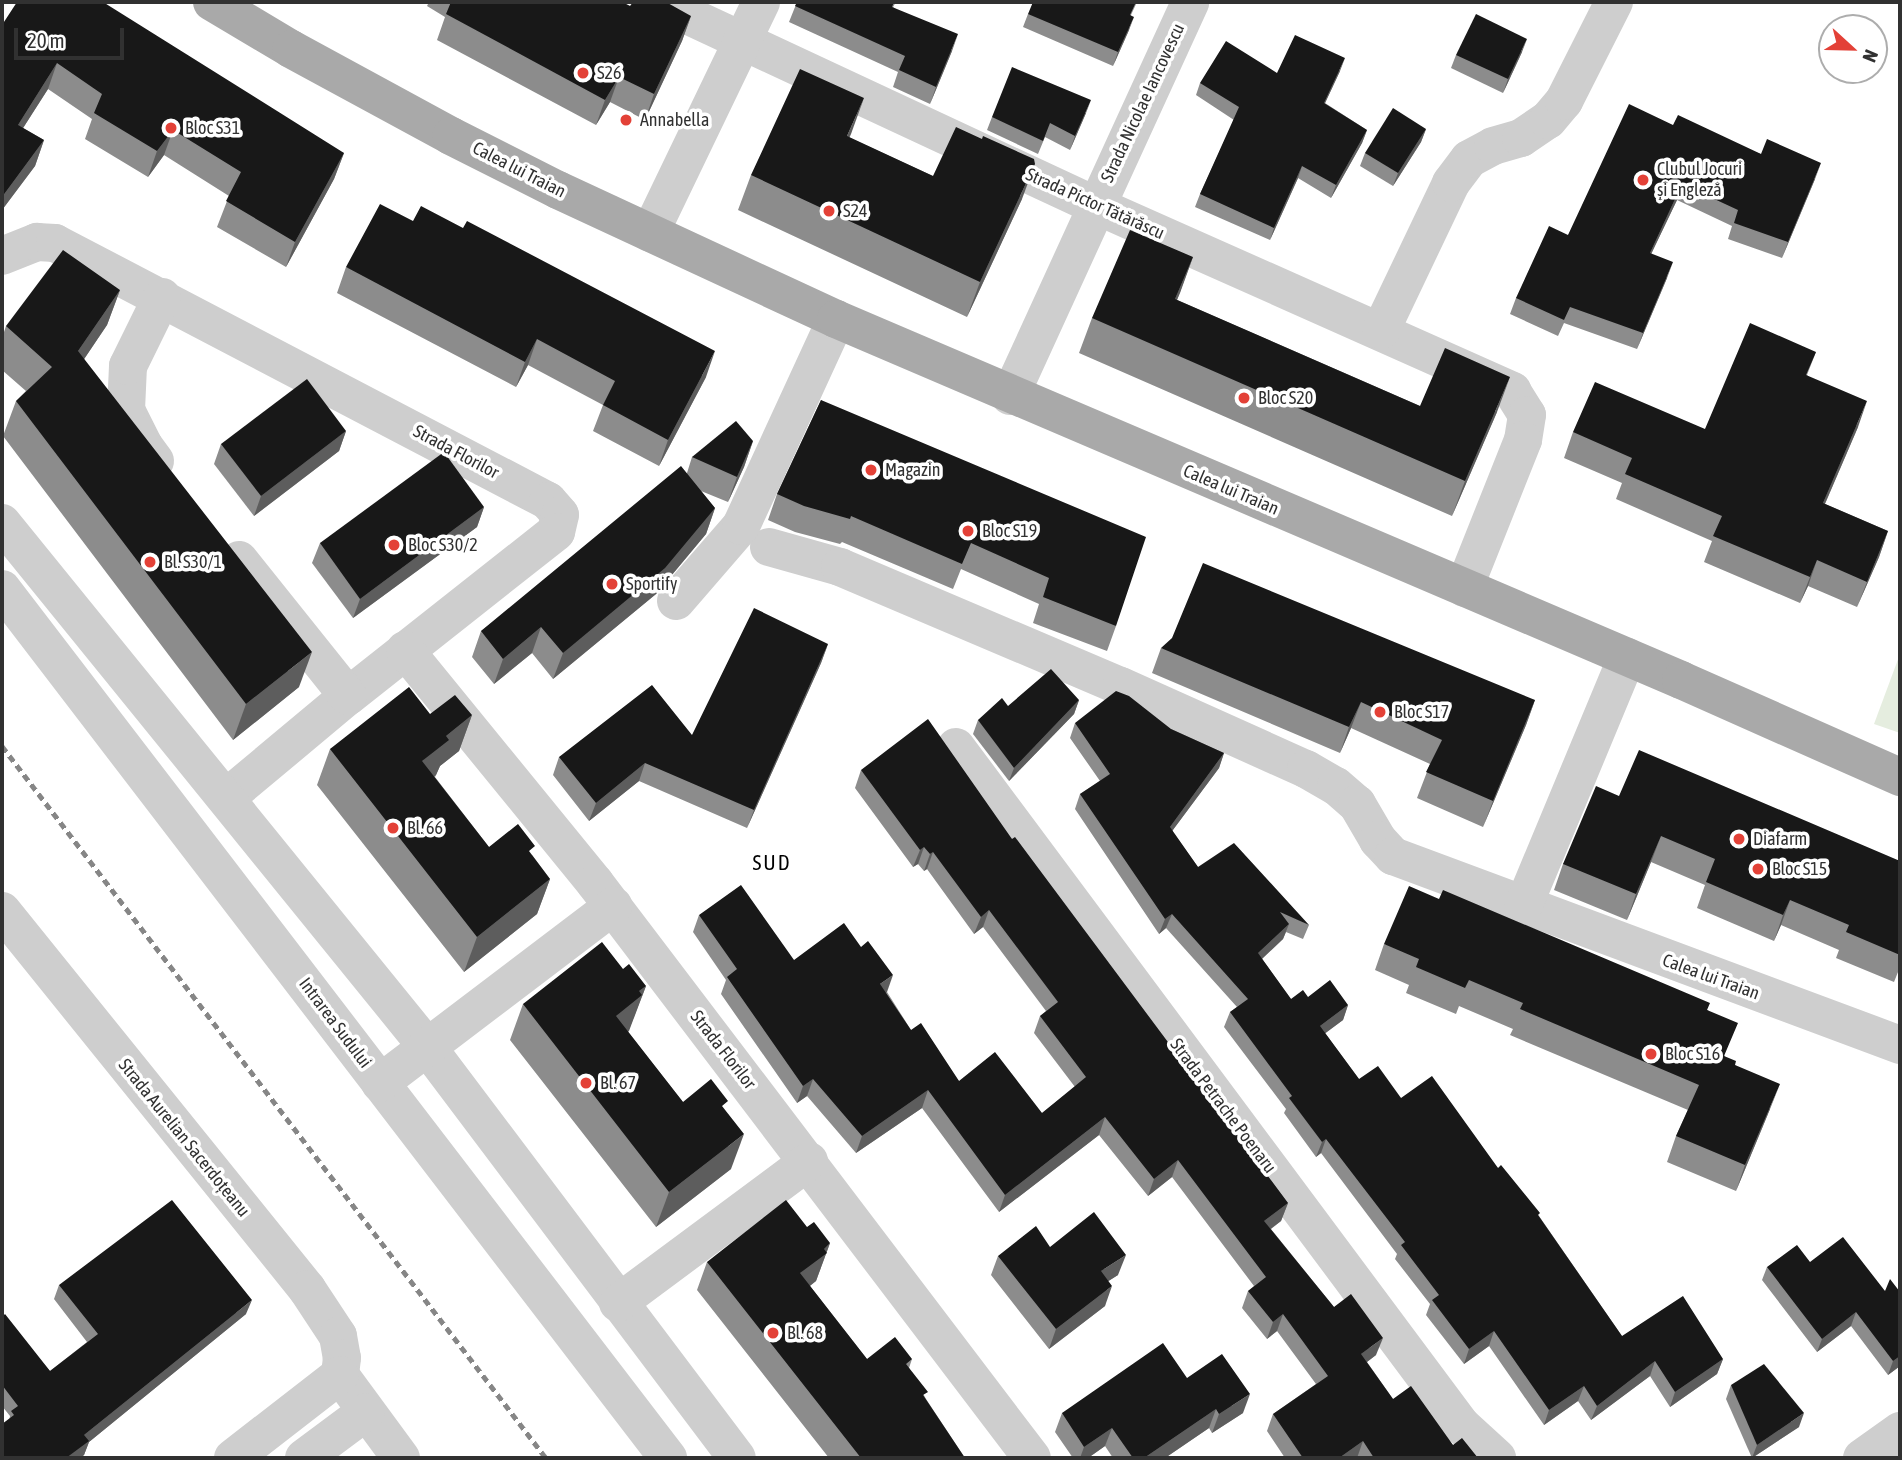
<!DOCTYPE html>
<meta charset="utf-8">
<style>
body{margin:0}
#map{position:relative;width:1902px;height:1460px;overflow:hidden;background:#fff;font-family:"Asap Condensed",sans-serif}
div>[style]{position:absolute}
.green>*{inset:0;background:#e5eddf}
.minor>*{height:38px;margin:-19px;padding:0 19px;transform-origin:19px;border-radius:19px;background:#cecece}
.major>*{height:38px;margin:-19px;padding:0 19px;transform-origin:19px;border-radius:19px;background:#a9a9a9}
.rail>*{height:5px;margin-top:-2.5px;transform-origin:0;background:repeating-linear-gradient(90deg,#868686 0 7px,transparent 0 12px)}
.wall>*{inset:0;background:#8c8c8c}
.shaded-wall>*{inset:0;background:#5d5d5d}
.building>*{inset:0;background:#181818}
.dots>*{width:19px;height:19px;translate:-50% -50%;box-sizing:border-box;border:4px solid #fff;border-radius:50%}
span{translate:-50% -50%;white-space:nowrap;text-align:center;line-height:1.15;-webkit-text-stroke:7px #fff;paint-order:stroke}
.poi-label{font-size:18px;color:#313131}
.left{translate:0 -50%;text-align:left}
.street-label{font-size:18px;color:#313131}
.quarter-label{font-size:21px;color:#000;letter-spacing:2px}
.frame{position:absolute;inset:0;border:4px solid #313131;pointer-events:none}
.north{position:absolute;left:1818px;top:14px;width:70px;height:70px;box-sizing:border-box;background:#fff;border:2px solid #adadad;border-radius:50%;rotate:112deg;font-size:19px;font-weight:700;line-height:28px;text-align:center;color:#313131}
.north::after{content:'';display:block;margin:auto;width:24px;height:32px;background:#e34137;clip-path:polygon(50% 0,100% 100%,50% 72%,0 100%)}
.scale{position:absolute;left:14px;top:28px;width:110px;height:32px;box-sizing:border-box;border:4px solid #313131;border-top:0;padding-left:9px;font-size:21px;line-height:24px;white-space:nowrap;color:#313131;-webkit-text-stroke:5px #fff;paint-order:stroke}
</style>
<div id="map">
<div class="green">
<div style="clip-path:polygon(1900px 654px,1900px 733px,1874px 724px)"></div>
</div>
<div class="minor">
<div style="left:659px;top:2px;width:481px;rotate:25deg"></div>
<div style="left:1095px;top:205px;width:457px;rotate:24deg"></div>
<div style="left:1512px;top:391px;width:28px;rotate:58deg"></div>
<div style="left:1527px;top:415px;width:25px;rotate:99deg"></div>
<div style="left:1523px;top:440px;width:159px;rotate:111.7deg"></div>
<div style="left:650px;top:233px;width:256px;rotate:-64.3deg"></div>
<div style="left:2px;top:256px;width:38px;rotate:-22deg"></div>
<div style="left:37px;top:242px;width:18px;rotate:3deg"></div>
<div style="left:55px;top:243px;width:556px;rotate:27.62deg"></div>
<div style="left:548px;top:501px;width:18px;rotate:49deg"></div>
<div style="left:560px;top:515px;width:17px;rotate:103deg"></div>
<div style="left:556px;top:532px;width:265px;rotate:141.7deg"></div>
<div style="left:348px;top:696px;width:158px;rotate:140.1deg"></div>
<div style="left:1381px;top:330px;width:163px;rotate:-64.5deg"></div>
<div style="left:1451px;top:183px;width:30px;rotate:-53deg"></div>
<div style="left:1469px;top:159px;width:27px;rotate:-28deg"></div>
<div style="left:1493px;top:146px;width:29px;rotate:-16deg"></div>
<div style="left:1521px;top:138px;width:32px;rotate:-34deg"></div>
<div style="left:1548px;top:120px;width:25px;rotate:-50deg"></div>
<div style="left:1564px;top:101px;width:111px;rotate:-63.2deg"></div>
<div style="left:1010px;top:396px;width:433px;rotate:-65.4deg"></div>
<div style="left:155px;top:461px;width:19px;rotate:-126deg"></div>
<div style="left:144px;top:446px;width:40px;rotate:-116.6deg"></div>
<div style="left:126px;top:410px;width:44px;rotate:-87.4deg"></div>
<div style="left:128px;top:366px;width:77px;rotate:-63.8deg"></div>
<div style="left:2px;top:523px;width:676px;rotate:50.94deg"></div>
<div style="left:428px;top:1048px;width:513px;rotate:53deg"></div>
<div style="left:769px;top:547px;width:74px;rotate:15.7deg"></div>
<div style="left:840px;top:567px;width:305px;rotate:23deg"></div>
<div style="left:1121px;top:686px;width:203px;rotate:24.2deg"></div>
<div style="left:1306px;top:769px;width:34px;rotate:30deg"></div>
<div style="left:1336px;top:786px;width:28px;rotate:41deg"></div>
<div style="left:1357px;top:804px;width:42px;rotate:59.7deg"></div>
<div style="left:1378px;top:840px;width:22px;rotate:47deg"></div>
<div style="left:1393px;top:856px;width:541px;rotate:20.44deg"></div>
<div style="left:239px;top:560px;width:174px;rotate:51.3deg"></div>
<div style="left:2px;top:589px;width:1095px;rotate:52.53deg"></div>
<div style="left:676px;top:601px;width:99px;rotate:-49.1deg"></div>
<div style="left:741px;top:526px;width:228px;rotate:-65.3deg"></div>
<div style="left:405px;top:650px;width:301px;rotate:50.8deg"></div>
<div style="left:595px;top:883px;width:722px;rotate:52.77deg"></div>
<div style="left:956px;top:747px;width:845px;rotate:53.32deg"></div>
<div style="left:1461px;top:1425px;width:49px;rotate:42.5deg"></div>
<div style="left:1523px;top:907px;width:271px;rotate:-67.4deg"></div>
<div style="left:2px;top:911px;width:486px;rotate:51.1deg"></div>
<div style="left:307px;top:1289px;width:56px;rotate:56.6deg"></div>
<div style="left:338px;top:1336px;width:22px;rotate:80deg"></div>
<div style="left:342px;top:1358px;width:17px;rotate:97deg"></div>
<div style="left:380px;top:1083px;width:293px;rotate:-37.2deg"></div>
<div style="left:618px;top:1303px;width:238px;rotate:-36.6deg"></div>
<div style="left:340px;top:1375px;width:103px;rotate:53.7deg"></div>
<div style="left:233px;top:1458px;width:135px;rotate:-37.8deg"></div>
<div style="left:304px;top:1458px;width:77px;rotate:-36.6deg"></div>
<div style="left:1862px;top:1458px;width:47px;rotate:-35.4deg"></div>
</div>
<div class="major">
<div style="left:212px;top:2px;width:92px;rotate:30.7deg"></div>
<div style="left:291px;top:49px;width:182px;rotate:28.5deg"></div>
<div style="left:451px;top:136px;width:120px;rotate:26.8deg"></div>
<div style="left:558px;top:190px;width:306px;rotate:24.9deg"></div>
<div style="left:836px;top:319px;width:919px;rotate:23.13deg"></div>
<div style="left:1681px;top:680px;width:240px;rotate:23.9deg"></div>
</div>
<div class="rail">
<div style="left:2px;top:746px;width:896px;rotate:52.62deg"></div>
</div>
<div class="wall">
<div style="clip-path:polygon(429px 2px,622px 2px,630px 6px,691px 16px,682px 41px,645px 120px,610px 102px,596px 125px,437px 40px,445px 17px,427px 6px)"></div>
<div style="clip-path:polygon(797px 2px,896px 2px,893px 7px,952px 51px,930px 104px,893px 87px,898px 72px,789px 22px)"></div>
<div style="clip-path:polygon(1137px 2px,1131px 15px,1129px 30px,1113px 66px,1023px 27px,1028px 14px)"></div>
<div style="clip-path:polygon(2px 25px,344px 153px,334px 179px,286px 267px,217px 227px,229px 196px,164px 155px,148px 177px,85px 139px,92px 119px,48px 89px,23px 128px,44px 140px,35px 166px,2px 210px)"></div>
<div style="clip-path:polygon(1522px 52px,1503px 93px,1451px 68px,1456px 55px)"></div>
<div style="clip-path:polygon(1340px 71px,1325px 103px,1367px 130px,1362px 143px,1331px 198px,1298px 178px,1270px 240px,1195px 207px,1200px 194px,1234px 120px,1196px 95px,1200px 83px,1277px 73px)"></div>
<div style="clip-path:polygon(1086px 113px,1070px 150px,1045px 137px,1038px 154px,987px 130px,992px 117px)"></div>
<div style="clip-path:polygon(1673px 125px,1761px 154px,1815px 179px,1782px 258px,1728px 239px,1732px 226px,1677px 200px,1651px 254px,1667px 278px,1637px 349px,1564px 323px,1558px 336px,1510px 314px,1516px 298px,1568px 235px)"></div>
<div style="clip-path:polygon(1426px 129px,1421px 142px,1393px 186px,1360px 166px,1365px 153px)"></div>
<div style="clip-path:polygon(850px 138px,933px 176px,982px 139px,1022px 199px,967px 317px,738px 210px,751px 175px)"></div>
<div style="clip-path:polygon(1193px 257px,1177px 300px,1420px 406px,1497px 412px,1452px 516px,1079px 353px,1092px 318px)"></div>
<div style="clip-path:polygon(346px 267px,706px 377px,659px 466px,593px 431px,603px 405px,528px 365px,516px 387px,337px 293px)"></div>
<div style="clip-path:polygon(120px 290px,107px 325px,84px 359px,299px 687px,233px 740px,3px 436px,16px 401px,26px 391px,2px 370px,2px 338px,6px 326px)"></div>
<div style="clip-path:polygon(1816px 352px,1807px 375px,1858px 427px,1825px 504px,1888px 531px,1879px 557px,1857px 607px,1808px 586px,1800px 603px,1704px 562px,1712px 541px,1616px 499px,1622px 483px,1564px 458px,1573px 432px,1705px 429px)"></div>
<div style="clip-path:polygon(821px 400px,1116px 626px,1107px 651px,1033px 623px,1039px 604px,961px 569px,953px 589px,842px 542px,840px 544px,795px 532px,768px 520px,777px 494px)"></div>
<div style="clip-path:polygon(346px 431px,339px 451px,254px 516px,214px 464px,221px 444px)"></div>
<div style="clip-path:polygon(753px 441px,744px 467px,728px 502px,701px 491px,715px 508px,706px 534px,656px 594px,553px 679px,532px 653px,494px 684px,472px 657px,481px 631px,687px 473px,692px 457px)"></div>
<div style="clip-path:polygon(484px 507px,477px 527px,353px 618px,312px 563px,320px 543px)"></div>
<div style="clip-path:polygon(828px 644px,821px 663px,747px 828px,639px 781px,589px 821px,553px 775px,559px 757px,692px 735px)"></div>
<div style="clip-path:polygon(1161px 648px,1535px 700px,1526px 725px,1483px 827px,1417px 798px,1430px 764px,1351px 728px,1340px 753px,1152px 673px)"></div>
<div style="clip-path:polygon(1079px 700px,1074px 714px,1009px 781px,973px 734px,978px 720px,1008px 706px)"></div>
<div style="clip-path:polygon(430px 714px,472px 715px,459px 751px,440px 766px,436px 775px,435px 777px,489px 847px,532px 855px,550px 879px,537px 914px,464px 972px,317px 785px,330px 749px)"></div>
<div style="clip-path:polygon(1075px 723px,1171px 729px,1224px 753px,1219px 768px,1172px 831px,1198px 867px,1309px 925px,1303px 939px,1286px 932px,1283px 939px,1262px 959px,1291px 999px,1308px 997px,1348px 1005px,1343px 1020px,1325px 1033px,1359px 1079px,1401px 1098px,1498px 1168px,1539px 1216px,1622px 1336px,1723px 1359px,1717px 1374px,1670px 1407px,1650px 1376px,1591px 1420px,1578px 1401px,1544px 1425px,1489px 1346px,1464px 1364px,1426px 1315px,1430px 1304px,1395px 1259px,1397px 1254px,1321px 1153px,1316px 1157px,1284px 1113px,1286px 1109px,1224px 1027px,1230px 1012px,1237px 1007px,1166px 928px,1159px 934px,1075px 809px,1080px 794px,1100px 781px,1070px 738px)"></div>
<div style="clip-path:polygon(861px 770px,1012px 839px,1288px 1203px,1281px 1221px,1271px 1229px,1334px 1307px,1376px 1355px,1367px 1362px,1393px 1399px,1453px 1445px,1478px 1458px,1285px 1458px,1267px 1431px,1273px 1414px,1316px 1384px,1277px 1331px,1267px 1339px,1242px 1308px,1248px 1291px,1254px 1286px,1172px 1177px,1148px 1196px,1099px 1135px,999px 1212px,922px 1108px,856px 1153px,807px 1096px,797px 1103px,721px 994px,726px 980px,693px 932px,699px 915px,794px 960px,887px 992px,911px 1030px,959px 1081px,1042px 1113px,1075px 1087px,1034px 1033px,1040px 1016px,1046px 1011px,983px 927px,974px 934px,927px 869px,924px 871px,918px 864px,913px 867px,855px 788px)"></div>
<div style="clip-path:polygon(1619px 796px,1900px 861px,1900px 967px,1894px 982px,1836px 958px,1839px 950px,1781px 925px,1774px 941px,1697px 908px,1705px 885px,1651px 862px,1627px 920px,1554px 890px,1563px 864px)"></div>
<div style="clip-path:polygon(1384px 944px,1708px 1010px,1725px 1057px,1735px 1065px,1770px 1109px,1736px 1191px,1667px 1162px,1676px 1136px,1688px 1110px,1510px 1035px,1513px 1029px,1459px 1006px,1456px 1014px,1406px 993px,1409px 985px,1375px 970px)"></div>
<div style="clip-path:polygon(623px 969px,646px 986px,628px 1032px,683px 1102px,724px 1110px,731px 1169px,656px 1227px,510px 1040px,523px 1004px)"></div>
<div style="clip-path:polygon(830px 1243px,816px 1281px,810px 1286px,867px 1359px,912px 1359px,909px 1368px,926px 1399px,965px 1458px,829px 1458px,697px 1290px,707px 1262px)"></div>
<div style="clip-path:polygon(1050px 1247px,1118px 1275px,1108px 1281px,1105px 1306px,1049px 1349px,991px 1275px,998px 1256px)"></div>
<div style="clip-path:polygon(1810px 1262px,1885px 1291px,1900px 1366px,1888px 1375px,1851px 1326px,1817px 1352px,1762px 1280px,1767px 1267px)"></div>
<div style="clip-path:polygon(59px 1285px,246px 1314px,89px 1442px,84px 1455px,80px 1458px,2px 1458px,10px 1416px,2px 1406px,2px 1317px,50px 1371px,87px 1342px,54px 1299px)"></div>
<div style="clip-path:polygon(1187px 1378px,1243px 1413px,1212px 1433px,1209px 1428px,1165px 1458px,1113px 1458px,1105px 1446px,1088px 1458px,1073px 1458px,1055px 1432px,1062px 1413px)"></div>
<div style="clip-path:polygon(1731px 1385px,1799px 1427px,1752px 1458px,1726px 1399px)"></div>
</div>
<div class="shaded-wall">
<div style="clip-path:polygon(691px 16px,682px 41px,645px 120px,654px 94px)"></div>
<div style="clip-path:polygon(1134px 17px,1129px 30px,1113px 66px,1118px 52px)"></div>
<div style="clip-path:polygon(958px 34px,952px 51px,930px 104px,936px 87px)"></div>
<div style="clip-path:polygon(1527px 39px,1522px 52px,1503px 93px,1508px 79px)"></div>
<div style="clip-path:polygon(1345px 58px,1340px 71px,1319px 116px,1324px 103px)"></div>
<div style="clip-path:polygon(57px 63px,48px 89px,9px 150px,18px 125px)"></div>
<div style="clip-path:polygon(619px 77px,610px 102px,596px 125px,605px 100px)"></div>
<div style="clip-path:polygon(864px 98px,851px 134px,834px 172px,847px 136px)"></div>
<div style="clip-path:polygon(1091px 100px,1086px 113px,1070px 150px,1075px 136px)"></div>
<div style="clip-path:polygon(1426px 129px,1421px 142px,1393px 186px,1398px 173px)"></div>
<div style="clip-path:polygon(173px 130px,164px 155px,148px 177px,157px 151px)"></div>
<div style="clip-path:polygon(1367px 130px,1362px 143px,1331px 198px,1336px 185px)"></div>
<div style="clip-path:polygon(44px 140px,35px 166px,2px 210px,2px 197px)"></div>
<div style="clip-path:polygon(344px 153px,334px 179px,286px 267px,295px 242px)"></div>
<div style="clip-path:polygon(1821px 163px,1815px 179px,1782px 258px,1788px 242px)"></div>
<div style="clip-path:polygon(1035px 164px,1022px 199px,967px 317px,980px 282px)"></div>
<div style="clip-path:polygon(1302px 166px,1298px 178px,1270px 240px,1274px 228px)"></div>
<div style="clip-path:polygon(1682px 184px,1677px 200px,1644px 269px,1650px 253px)"></div>
<div style="clip-path:polygon(1193px 257px,1180px 293px,1162px 334px,1175px 299px)"></div>
<div style="clip-path:polygon(1673px 262px,1667px 278px,1637px 349px,1643px 333px)"></div>
<div style="clip-path:polygon(120px 290px,107px 325px,66px 386px,78px 351px)"></div>
<div style="clip-path:polygon(537px 339px,528px 365px,516px 387px,525px 362px)"></div>
<div style="clip-path:polygon(715px 351px,706px 377px,659px 466px,668px 440px)"></div>
<div style="clip-path:polygon(1510px 377px,1497px 412px,1452px 516px,1465px 481px)"></div>
<div style="clip-path:polygon(1867px 401px,1858px 427px,1814px 529px,1823px 503px)"></div>
<div style="clip-path:polygon(346px 431px,339px 451px,254px 516px,261px 496px)"></div>
<div style="clip-path:polygon(753px 441px,744px 467px,728px 502px,737px 477px)"></div>
<div style="clip-path:polygon(484px 507px,477px 527px,353px 618px,360px 599px)"></div>
<div style="clip-path:polygon(715px 508px,706px 534px,656px 594px,553px 679px,563px 653px)"></div>
<div style="clip-path:polygon(1888px 531px,1879px 557px,1857px 607px,1867px 582px)"></div>
<div style="clip-path:polygon(1817px 560px,1808px 586px,1800px 603px,1810px 577px)"></div>
<div style="clip-path:polygon(541px 627px,532px 653px,494px 684px,503px 659px)"></div>
<div style="clip-path:polygon(828px 644px,821px 663px,747px 828px,754px 810px)"></div>
<div style="clip-path:polygon(312px 652px,299px 687px,233px 740px,246px 704px)"></div>
<div style="clip-path:polygon(1079px 700px,1074px 714px,1009px 781px,1014px 768px)"></div>
<div style="clip-path:polygon(1535px 700px,1526px 725px,1483px 827px,1493px 801px)"></div>
<div style="clip-path:polygon(1361px 702px,1351px 728px,1340px 753px,1349px 727px)"></div>
<div style="clip-path:polygon(472px 715px,459px 751px,440px 766px,436px 775px,410px 796px,422px 761px,446px 736px)"></div>
<div style="clip-path:polygon(1224px 753px,1219px 768px,1164px 842px,1170px 827px)"></div>
<div style="clip-path:polygon(645px 763px,639px 781px,589px 821px,596px 803px)"></div>
<div style="clip-path:polygon(1661px 836px,1651px 862px,1627px 920px,1636px 894px)"></div>
<div style="clip-path:polygon(924px 847px,918px 864px,913px 867px,920px 850px)"></div>
<div style="clip-path:polygon(933px 852px,927px 869px,924px 871px,930px 854px)"></div>
<div style="clip-path:polygon(550px 879px,537px 914px,464px 972px,477px 937px)"></div>
<div style="clip-path:polygon(1790px 900px,1781px 925px,1774px 941px,1783px 915px)"></div>
<div style="clip-path:polygon(989px 910px,983px 927px,974px 934px,981px 917px)"></div>
<div style="clip-path:polygon(1172px 914px,1166px 928px,1159px 934px,1165px 919px)"></div>
<div style="clip-path:polygon(1289px 924px,1283px 939px,1252px 968px,1258px 953px)"></div>
<div style="clip-path:polygon(893px 975px,887px 992px,874px 1001px,880px 984px)"></div>
<div style="clip-path:polygon(646px 986px,629px 1031px,603px 1051px,616px 1016px,639px 991px)"></div>
<div style="clip-path:polygon(1348px 1005px,1343px 1020px,1315px 1041px,1320px 1026px)"></div>
<div style="clip-path:polygon(813px 1079px,807px 1096px,797px 1103px,803px 1086px)"></div>
<div style="clip-path:polygon(1780px 1084px,1770px 1109px,1736px 1191px,1745px 1165px)"></div>
<div style="clip-path:polygon(928px 1090px,922px 1108px,856px 1153px,862px 1136px)"></div>
<div style="clip-path:polygon(1105px 1117px,1099px 1135px,999px 1212px,1005px 1195px)"></div>
<div style="clip-path:polygon(744px 1134px,731px 1169px,656px 1227px,669px 1192px)"></div>
<div style="clip-path:polygon(1326px 1139px,1321px 1153px,1316px 1157px,1322px 1142px)"></div>
<div style="clip-path:polygon(1178px 1160px,1172px 1177px,1148px 1196px,1154px 1179px)"></div>
<div style="clip-path:polygon(1288px 1203px,1281px 1221px,1258px 1238px,1264px 1221px)"></div>
<div style="clip-path:polygon(830px 1243px,816px 1281px,790px 1301px,800px 1273px)"></div>
<div style="clip-path:polygon(1126px 1255px,1118px 1275px,1093px 1291px,1101px 1271px)"></div>
<div style="clip-path:polygon(1112px 1286px,1105px 1306px,1049px 1349px,1056px 1329px)"></div>
<div style="clip-path:polygon(252px 1300px,246px 1314px,89px 1442px,84px 1455px,80px 1458px,66px 1458px,84px 1435px)"></div>
<div style="clip-path:polygon(1856px 1312px,1851px 1326px,1817px 1352px,1822px 1339px)"></div>
<div style="clip-path:polygon(1283px 1314px,1277px 1331px,1267px 1339px,1273px 1322px)"></div>
<div style="clip-path:polygon(1494px 1331px,1489px 1346px,1464px 1364px,1469px 1349px)"></div>
<div style="clip-path:polygon(1383px 1338px,1376px 1355px,1355px 1371px,1361px 1354px)"></div>
<div style="clip-path:polygon(1900px 1356px,1900px 1366px,1888px 1375px,1893px 1361px)"></div>
<div style="clip-path:polygon(1723px 1359px,1717px 1374px,1670px 1407px,1675px 1392px)"></div>
<div style="clip-path:polygon(1655px 1361px,1650px 1376px,1591px 1420px,1597px 1406px)"></div>
<div style="clip-path:polygon(1584px 1386px,1578px 1401px,1544px 1425px,1549px 1410px)"></div>
<div style="clip-path:polygon(1250px 1394px,1243px 1413px,1212px 1433px,1219px 1414px)"></div>
<div style="clip-path:polygon(1216px 1409px,1209px 1428px,1165px 1458px,1144px 1458px)"></div>
<div style="clip-path:polygon(1804px 1413px,1799px 1427px,1752px 1458px,1757px 1445px)"></div>
<div style="clip-path:polygon(1112px 1428px,1105px 1446px,1088px 1458px,1080px 1458px,1084px 1447px)"></div>
<div style="clip-path:polygon(1363px 1441px,1357px 1458px,1339px 1458px)"></div>
</div>
<div class="building">
<div style="clip-path:polygon(17px 2px,103px 2px,344px 153px,295px 242px,226px 201px,241px 172px,173px 130px,157px 151px,94px 113px,102px 94px,57px 63px,18px 125px,44px 140px,2px 197px,2px 25px)"></div>
<div style="clip-path:polygon(451px 2px,622px 2px,630px 6px,633px 2px,666px 2px,691px 16px,654px 94px,619px 77px,605px 100px,446px 14px)"></div>
<div style="clip-path:polygon(797px 2px,894px 2px,892px 7px,958px 34px,936px 87px,899px 70px,905px 56px,795px 6px)"></div>
<div style="clip-path:polygon(1033px 2px,1136px 2px,1130px 15px,1134px 17px,1118px 52px,1028px 14px)"></div>
<div style="clip-path:polygon(1476px 14px,1527px 39px,1508px 79px,1456px 55px)"></div>
<div style="clip-path:polygon(1295px 35px,1345px 58px,1324px 103px,1367px 130px,1336px 185px,1302px 166px,1274px 228px,1200px 194px,1239px 107px,1200px 83px,1226px 41px,1277px 73px)"></div>
<div style="clip-path:polygon(1012px 67px,1091px 100px,1075px 136px,1050px 123px,1043px 141px,992px 117px)"></div>
<div style="clip-path:polygon(800px 69px,864px 98px,847px 136px,933px 176px,956px 127px,982px 139px,983px 136px,1034px 159px,1035px 164px,980px 282px,751px 175px)"></div>
<div style="clip-path:polygon(1629px 104px,1673px 125px,1678px 115px,1761px 154px,1767px 139px,1821px 163px,1788px 242px,1734px 223px,1738px 210px,1682px 184px,1650px 253px,1673px 262px,1643px 333px,1570px 307px,1564px 320px,1516px 298px,1549px 226px,1568px 235px)"></div>
<div style="clip-path:polygon(1393px 108px,1426px 129px,1398px 173px,1365px 153px)"></div>
<div style="clip-path:polygon(380px 204px,413px 221px,421px 206px,463px 228px,467px 221px,715px 351px,668px 440px,603px 405px,615px 381px,537px 339px,525px 362px,346px 267px)"></div>
<div style="clip-path:polygon(1130px 230px,1193px 257px,1175px 299px,1420px 406px,1445px 348px,1510px 377px,1465px 481px,1092px 318px)"></div>
<div style="clip-path:polygon(63px 250px,120px 290px,78px 351px,312px 652px,246px 704px,16px 401px,52px 367px,6px 326px)"></div>
<div style="clip-path:polygon(1750px 323px,1816px 352px,1806px 375px,1867px 401px,1823px 503px,1888px 531px,1867px 582px,1817px 560px,1810px 577px,1713px 536px,1722px 516px,1625px 474px,1632px 458px,1573px 432px,1595px 382px,1705px 429px)"></div>
<div style="clip-path:polygon(307px 379px,346px 431px,261px 496px,221px 444px)"></div>
<div style="clip-path:polygon(821px 400px,1146px 537px,1116px 626px,1043px 597px,1049px 578px,971px 543px,962px 564px,851px 516px,850px 519px,804px 506px,777px 494px)"></div>
<div style="clip-path:polygon(736px 421px,753px 441px,737px 477px,692px 457px)"></div>
<div style="clip-path:polygon(444px 452px,484px 507px,360px 599px,320px 543px)"></div>
<div style="clip-path:polygon(681px 466px,715px 508px,665px 568px,563px 653px,541px 627px,503px 659px,481px 631px)"></div>
<div style="clip-path:polygon(1203px 563px,1535px 700px,1493px 801px,1426px 772px,1442px 740px,1361px 702px,1349px 727px,1161px 648px,1172px 638px)"></div>
<div style="clip-path:polygon(754px 608px,828px 644px,754px 810px,645px 763px,596px 803px,559px 757px,652px 685px,692px 735px)"></div>
<div style="clip-path:polygon(1051px 669px,1079px 700px,1014px 768px,978px 720px,1002px 698px,1008px 706px)"></div>
<div style="clip-path:polygon(409px 687px,430px 714px,455px 695px,472px 715px,446px 736px,449px 740px,422px 761px,489px 847px,518px 824px,535px 846px,529px 851px,550px 879px,477px 937px,330px 749px)"></div>
<div style="clip-path:polygon(1116px 691px,1129px 696px,1171px 729px,1224px 753px,1170px 827px,1198px 867px,1234px 843px,1309px 925px,1280px 912px,1289px 924px,1258px 953px,1291px 999px,1303px 990px,1308px 997px,1330px 980px,1348px 1005px,1320px 1026px,1359px 1079px,1378px 1066px,1401px 1098px,1432px 1076px,1498px 1168px,1501px 1165px,1540px 1213px,1538px 1215px,1622px 1336px,1683px 1296px,1723px 1359px,1675px 1392px,1655px 1361px,1597px 1406px,1584px 1386px,1549px 1410px,1494px 1331px,1469px 1349px,1432px 1300px,1439px 1295px,1401px 1245px,1405px 1242px,1326px 1139px,1322px 1142px,1289px 1098px,1292px 1096px,1230px 1012px,1248px 999px,1172px 914px,1165px 919px,1080px 794px,1110px 774px,1075px 723px)"></div>
<div style="clip-path:polygon(928px 719px,1012px 839px,1015px 837px,1288px 1203px,1264px 1221px,1334px 1307px,1351px 1294px,1383px 1338px,1361px 1354px,1393px 1399px,1411px 1386px,1453px 1445px,1462px 1438px,1478px 1458px,1374px 1458px,1363px 1441px,1339px 1458px,1303px 1458px,1273px 1414px,1328px 1376px,1283px 1314px,1273px 1322px,1248px 1291px,1266px 1277px,1178px 1160px,1154px 1179px,1105px 1117px,1005px 1195px,928px 1090px,862px 1136px,813px 1079px,803px 1086px,727px 977px,737px 969px,699px 915px,741px 885px,794px 960px,844px 923px,861px 947px,868px 941px,893px 975px,880px 984px,911px 1030px,921px 1023px,959px 1081px,995px 1052px,1042px 1113px,1086px 1077px,1040px 1016px,1058px 1002px,989px 910px,981px 917px,933px 852px,930px 854px,924px 847px,920px 850px,861px 770px)"></div>
<div style="clip-path:polygon(1639px 750px,1900px 861px,1900px 955px,1846px 932px,1849px 925px,1790px 900px,1783px 915px,1706px 882px,1715px 859px,1661px 836px,1636px 894px,1563px 864px,1596px 786px,1619px 796px)"></div>
<div style="clip-path:polygon(1409px 886px,1439px 899px,1443px 890px,1710px 1003px,1707px 1010px,1738px 1023px,1724px 1056px,1736px 1061px,1735px 1065px,1780px 1084px,1745px 1165px,1676px 1136px,1699px 1085px,1520px 1009px,1523px 1003px,1469px 980px,1465px 988px,1416px 967px,1419px 959px,1384px 944px)"></div>
<div style="clip-path:polygon(602px 942px,623px 969px,629px 964px,646px 986px,639px 991px,642px 995px,616px 1016px,683px 1102px,711px 1079px,728px 1101px,722px 1106px,744px 1134px,669px 1192px,523px 1004px)"></div>
<div style="clip-path:polygon(172px 1200px,252px 1300px,84px 1435px,89px 1441px,66px 1458px,2px 1458px,2px 1424px,14px 1415px,11px 1411px,18px 1406px,2px 1385px,2px 1317px,5px 1314px,50px 1371px,98px 1334px,59px 1285px)"></div>
<div style="clip-path:polygon(786px 1200px,807px 1227px,814px 1222px,830px 1243px,824px 1249px,827px 1253px,800px 1273px,867px 1359px,895px 1337px,912px 1359px,906px 1364px,928px 1392px,923px 1395px,965px 1458px,861px 1458px,707px 1262px)"></div>
<div style="clip-path:polygon(1094px 1212px,1126px 1255px,1101px 1271px,1112px 1286px,1056px 1329px,998px 1256px,1036px 1226px,1050px 1247px)"></div>
<div style="clip-path:polygon(1843px 1237px,1885px 1291px,1890px 1279px,1900px 1292px,1900px 1356px,1893px 1361px,1856px 1312px,1822px 1339px,1767px 1267px,1797px 1245px,1810px 1262px)"></div>
<div style="clip-path:polygon(1163px 1343px,1187px 1378px,1222px 1354px,1250px 1394px,1219px 1414px,1216px 1409px,1144px 1458px,1133px 1458px,1112px 1428px,1084px 1447px,1062px 1413px)"></div>
<div style="clip-path:polygon(1764px 1364px,1804px 1413px,1757px 1445px,1731px 1385px)"></div>
</div>
<div class="dots">
<div style="left:583px;top:73px;background:#e34137"></div>
<div style="left:626px;top:120px;background:#e34137"></div>
<div style="left:171px;top:128px;background:#e34137"></div>
<div style="left:1643px;top:180px;background:#e34137"></div>
<div style="left:829px;top:211px;background:#e34137"></div>
<div style="left:1244px;top:398px;background:#e34137"></div>
<div style="left:871px;top:470px;background:#e34137"></div>
<div style="left:968px;top:531px;background:#e34137"></div>
<div style="left:394px;top:545px;background:#e34137"></div>
<div style="left:150px;top:562px;background:#e34137"></div>
<div style="left:612px;top:584px;background:#e34137"></div>
<div style="left:1380px;top:712px;background:#e34137"></div>
<div style="left:393px;top:828px;background:#e34137"></div>
<div style="left:1739px;top:839px;background:#e34137"></div>
<div style="left:1758px;top:869px;background:#e34137"></div>
<div style="left:1651px;top:1054px;background:#e34137"></div>
<div style="left:586px;top:1083px;background:#e34137"></div>
<div style="left:773px;top:1333px;background:#e34137"></div>
</div>
<div class="poi-label">
<span class="left" style="left:597px;top:73px">S26</span>
<span class="left" style="left:640px;top:120px">Annabella</span>
<span class="left" style="left:185px;top:128px">Bloc S31</span>
<span class="left" style="left:1657px;top:180px">Clubul Jocuri<br>și Engleză</span>
<span class="left" style="left:843px;top:211px">S24</span>
<span class="left" style="left:1258px;top:398px">Bloc S20</span>
<span class="left" style="left:885px;top:470px">Magazin</span>
<span class="left" style="left:982px;top:531px">Bloc S19</span>
<span class="left" style="left:408px;top:545px">Bloc S30/2</span>
<span class="left" style="left:164px;top:562px">Bl. S30/1</span>
<span class="left" style="left:626px;top:584px">Sportify</span>
<span class="left" style="left:1394px;top:712px">Bloc S17</span>
<span class="left" style="left:407px;top:828px">Bl. 66</span>
<span class="left" style="left:1753px;top:839px">Diafarm</span>
<span class="left" style="left:1772px;top:869px">Bloc S15</span>
<span class="left" style="left:1665px;top:1054px">Bloc S16</span>
<span class="left" style="left:600px;top:1083px">Bl. 67</span>
<span class="left" style="left:787px;top:1333px">Bl. 68</span>
</div>
<div class="street-label">
<span style="left:1143px;top:103px;rotate:-65deg">Strada Nicolae Iancovescu</span>
<span style="left:519px;top:170px;rotate:27deg">Calea lui Traian</span>
<span style="left:1095px;top:204px;rotate:24deg">Strada Pictor Tătărăscu</span>
<span style="left:456px;top:452px;rotate:28deg">Strada Florilor</span>
<span style="left:1231px;top:490px;rotate:23deg">Calea lui Traian</span>
<span style="left:1711px;top:977px;rotate:20deg">Calea lui Traian</span>
<span style="left:335px;top:1023px;rotate:53deg">Intrarea Sudului</span>
<span style="left:723px;top:1050px;rotate:52deg">Strada Florilor</span>
<span style="left:1223px;top:1106px;rotate:53deg">Strada Petrache Poenaru</span>
<span style="left:184px;top:1138px;rotate:51deg">Strada Aurelian Sacerdoțeanu</span>
</div>
<div class="quarter-label">
<span style="left:772px;top:862px">SUD</span>
</div>
<div class="frame"></div>
<div class="north">N</div>
<div class="scale">20 m</div>
</div>
